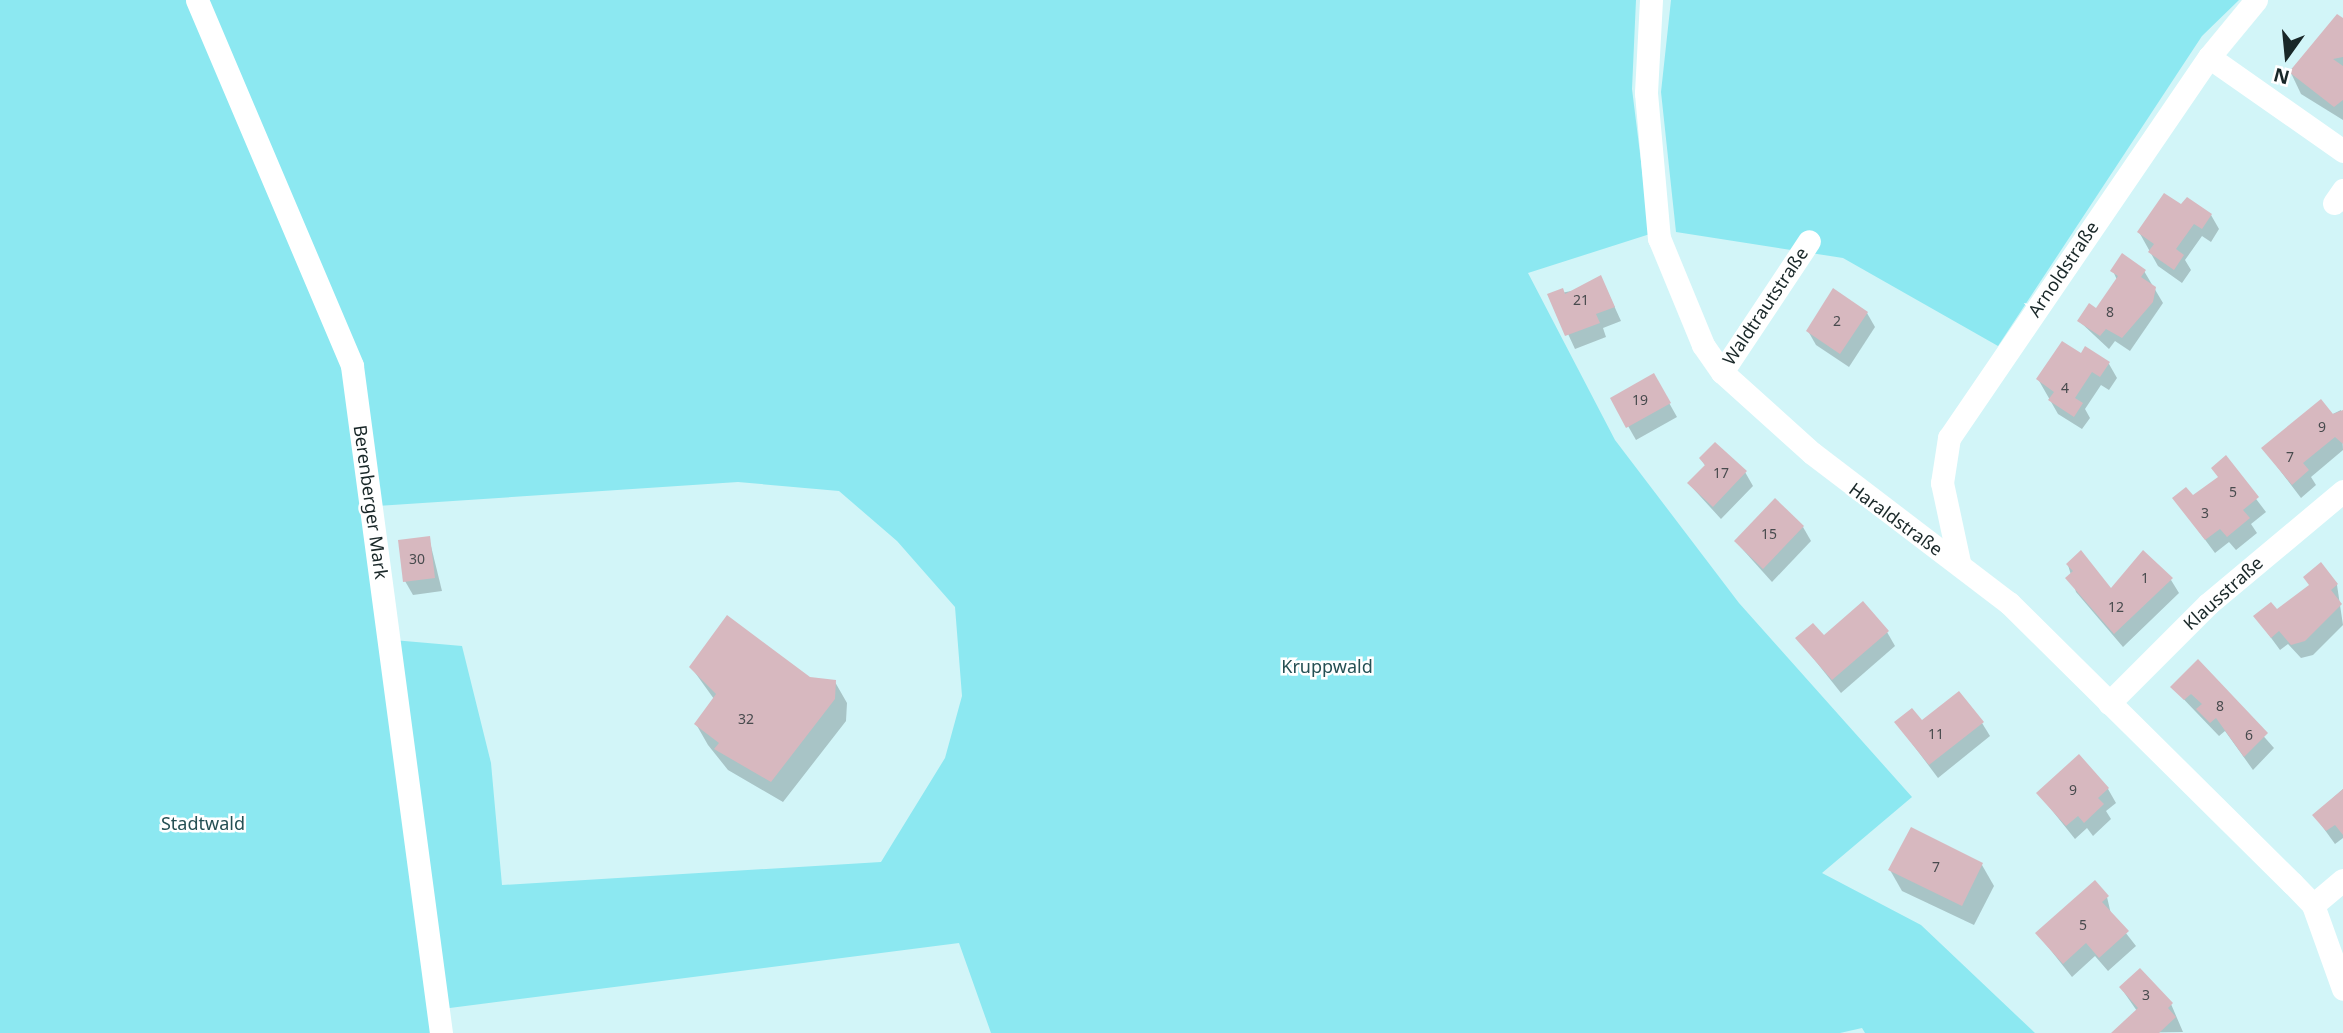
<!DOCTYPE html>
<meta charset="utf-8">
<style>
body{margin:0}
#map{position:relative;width:2343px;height:1033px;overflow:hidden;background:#d2f5f8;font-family:"Noto Sans",sans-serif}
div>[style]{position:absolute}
.green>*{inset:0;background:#8ce8f1}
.shadow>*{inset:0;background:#0003}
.building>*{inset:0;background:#d7b8bf}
.street>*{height:23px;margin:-11.5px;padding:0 11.5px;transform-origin:11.5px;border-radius:11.5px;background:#fff}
span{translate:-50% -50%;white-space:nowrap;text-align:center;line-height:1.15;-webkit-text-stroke:5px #fff;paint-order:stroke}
.number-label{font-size:14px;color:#484b4e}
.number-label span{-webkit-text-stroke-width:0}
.street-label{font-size:18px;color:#192728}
.park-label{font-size:18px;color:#255054}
.north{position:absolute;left:2252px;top:21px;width:70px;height:70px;-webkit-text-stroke:5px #fff;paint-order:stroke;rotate:195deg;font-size:19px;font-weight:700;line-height:28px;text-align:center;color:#192728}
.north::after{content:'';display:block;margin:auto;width:24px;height:32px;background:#192728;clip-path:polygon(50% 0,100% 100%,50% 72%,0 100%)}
</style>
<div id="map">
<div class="green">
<div style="clip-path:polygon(0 0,193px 0,343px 368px,438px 1033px,0 1033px)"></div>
<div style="clip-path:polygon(201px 0,1636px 0,1632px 89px,1650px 234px,1528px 273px,1615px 440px,1739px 603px,1912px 797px,1822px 873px,1921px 925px,2035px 1033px,1865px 1033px,1862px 1028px,1840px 1033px,991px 1033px,959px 943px,442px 1009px,393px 640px,462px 646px,491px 763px,502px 885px,881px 862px,945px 758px,962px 696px,955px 607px,897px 541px,839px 491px,738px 482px,377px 506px,358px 365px)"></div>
<div style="clip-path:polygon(1671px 0,2239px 0,2202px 36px,1998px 346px,1843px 258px,1676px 232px,1661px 92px)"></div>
</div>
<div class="shadow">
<div style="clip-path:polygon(2343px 20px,2343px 120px,2301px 94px,2291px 73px)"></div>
<div style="clip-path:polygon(2182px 207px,2211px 215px,2219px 229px,2211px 242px,2202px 236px,2185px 260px,2191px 270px,2182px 283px,2158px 266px,2139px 232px)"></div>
<div style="clip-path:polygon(2113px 271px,2144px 271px,2163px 303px,2130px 351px,2115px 341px,2109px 349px,2079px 321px,2097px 311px,2117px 280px)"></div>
<div style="clip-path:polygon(1601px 277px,1621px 321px,1603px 328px,1606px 337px,1575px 349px,1550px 295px,1582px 289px)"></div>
<div style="clip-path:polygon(1867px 313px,1875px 327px,1849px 367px,1816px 345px,1808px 331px)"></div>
<div style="clip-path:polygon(2081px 355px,2109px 364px,2117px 378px,2109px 390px,2101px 385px,2085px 409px,2090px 418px,2082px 429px,2058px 414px,2038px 379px)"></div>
<div style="clip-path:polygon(1654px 376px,1677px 417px,1636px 440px,1612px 398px)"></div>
<div style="clip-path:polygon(2341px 410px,2343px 450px,2311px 477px,2316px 485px,2301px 498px,2263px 448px)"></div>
<div style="clip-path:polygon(2225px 458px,2266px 512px,2251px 524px,2257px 533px,2236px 550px,2229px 542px,2215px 553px,2174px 498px,2192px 498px,2219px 478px)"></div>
<div style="clip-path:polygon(1701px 459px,1745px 472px,1753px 486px,1721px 519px,1689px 484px,1706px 467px)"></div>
<div style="clip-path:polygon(1803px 527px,1811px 541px,1772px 582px,1736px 542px)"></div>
<div style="clip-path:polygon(429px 538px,442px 591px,413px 595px,405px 581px)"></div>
<div style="clip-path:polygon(2068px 565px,2111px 591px,2171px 580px,2179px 593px,2123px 647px,2076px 592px)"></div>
<div style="clip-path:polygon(2337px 585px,2343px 625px,2313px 655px,2301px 658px,2288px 644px,2280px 650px,2255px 616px,2277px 611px,2310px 586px)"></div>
<div style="clip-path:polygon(1887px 632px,1895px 646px,1841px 693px,1798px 639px)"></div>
<div style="clip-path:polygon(2198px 662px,2274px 748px,2253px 770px,2225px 731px,2219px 736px,2172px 687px)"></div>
<div style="clip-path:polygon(691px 667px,835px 682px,847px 703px,846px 721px,783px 802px,728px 770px,708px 745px,696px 724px,714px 699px)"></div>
<div style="clip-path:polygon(1896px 722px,1982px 723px,1990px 736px,1938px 778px)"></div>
<div style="clip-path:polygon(2108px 789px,2116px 803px,2106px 811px,2111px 819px,2093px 836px,2087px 828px,2075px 839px,2038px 793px)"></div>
<div style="clip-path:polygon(2343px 789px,2343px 838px,2335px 844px,2314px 815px)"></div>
<div style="clip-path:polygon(1982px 865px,1994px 886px,1974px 925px,1902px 891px,1890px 870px)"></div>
<div style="clip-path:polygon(2107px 897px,2111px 914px,2136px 946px,2108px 971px,2095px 956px,2072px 977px,2037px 933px)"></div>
<div style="clip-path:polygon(2121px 988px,2171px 1004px,2183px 1032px,2114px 1033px,2137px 1011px)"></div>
</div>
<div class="building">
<div style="clip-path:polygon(2337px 14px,2343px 18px,2343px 57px,2333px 59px,2343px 66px,2343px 100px,2334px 107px,2289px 72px)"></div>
<div style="clip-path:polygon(2164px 193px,2181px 204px,2187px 197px,2212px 214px,2202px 229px,2194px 224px,2176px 249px,2184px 255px,2174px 270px,2148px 252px,2154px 244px,2137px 232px)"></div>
<div style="clip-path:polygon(2122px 253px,2146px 270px,2141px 277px,2156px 287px,2153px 302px,2122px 338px,2106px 329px,2100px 336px,2077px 321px,2089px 303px,2096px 308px,2118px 276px,2110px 271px)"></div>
<div style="clip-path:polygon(1601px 275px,1615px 307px,1596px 314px,1600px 323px,1565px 336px,1547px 294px,1563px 288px,1565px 294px)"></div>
<div style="clip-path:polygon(1833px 288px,1868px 312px,1840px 354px,1806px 331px)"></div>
<div style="clip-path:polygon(2062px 341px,2081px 353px,2085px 346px,2110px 362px,2100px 377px,2092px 372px,2075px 398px,2083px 403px,2074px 417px,2048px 400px,2054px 392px,2036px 379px)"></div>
<div style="clip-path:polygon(1654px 373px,1671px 403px,1626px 428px,1610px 398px)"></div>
<div style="clip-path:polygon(2321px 399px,2333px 414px,2343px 410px,2343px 444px,2335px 437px,2303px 463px,2309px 470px,2292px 485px,2261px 448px)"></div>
<div style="clip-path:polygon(1715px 442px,1747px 471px,1713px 507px,1687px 483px,1705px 465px,1699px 458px)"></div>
<div style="clip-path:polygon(2226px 455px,2259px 497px,2243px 510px,2250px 518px,2227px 537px,2220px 529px,2205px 540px,2172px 498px,2186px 487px,2193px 495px,2218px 477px,2211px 468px)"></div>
<div style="clip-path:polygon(1775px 498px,1804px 526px,1763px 569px,1734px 541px)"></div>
<div style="clip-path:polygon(430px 536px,435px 578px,403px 582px,398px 540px)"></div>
<div style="clip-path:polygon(2081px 550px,2111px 588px,2143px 550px,2173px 578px,2114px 634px,2065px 578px,2073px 571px,2066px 564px)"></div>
<div style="clip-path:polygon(2321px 562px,2338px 584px,2331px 590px,2342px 604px,2305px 641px,2291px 645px,2279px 631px,2271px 638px,2253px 616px,2271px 602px,2277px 609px,2309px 585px,2303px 577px)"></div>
<div style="clip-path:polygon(1863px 601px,1889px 631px,1832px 680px,1795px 638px,1813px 623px,1824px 635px)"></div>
<div style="clip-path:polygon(727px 615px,810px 677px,836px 680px,835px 699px,771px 782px,714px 749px,719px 743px,694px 724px,716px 694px,689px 667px)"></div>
<div style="clip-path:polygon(2198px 659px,2268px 733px,2244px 757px,2216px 718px,2210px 723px,2196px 709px,2202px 704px,2191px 694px,2184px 700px,2170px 687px)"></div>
<div style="clip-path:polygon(1959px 691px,1984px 722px,1929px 765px,1894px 722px,1912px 708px,1922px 720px)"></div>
<div style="clip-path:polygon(2079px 754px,2109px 788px,2098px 798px,2104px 804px,2084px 823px,2078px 816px,2066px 826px,2036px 793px)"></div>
<div style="clip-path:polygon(2343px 789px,2343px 835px,2335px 825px,2326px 831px,2312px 815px)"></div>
<div style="clip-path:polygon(1911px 827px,1983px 863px,1962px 906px,1888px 870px)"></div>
<div style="clip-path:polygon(2095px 880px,2109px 896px,2102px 902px,2129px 931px,2099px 958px,2086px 943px,2063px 964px,2035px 933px)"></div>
<div style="clip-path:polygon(2140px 968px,2173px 1003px,2168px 1008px,2176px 1017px,2159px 1033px,2111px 1033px,2138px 1008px,2119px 987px)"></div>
</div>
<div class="street">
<div style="left:197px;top:0;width:397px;rotate:67deg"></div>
<div style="left:352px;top:366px;width:673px;rotate:82.4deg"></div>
<div style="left:1651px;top:0;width:93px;rotate:93.1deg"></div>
<div style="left:1646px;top:93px;width:146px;rotate:84.9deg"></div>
<div style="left:1659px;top:238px;width:116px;rotate:67.6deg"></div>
<div style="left:1703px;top:345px;width:33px;rotate:55deg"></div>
<div style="left:1722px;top:372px;width:121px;rotate:42deg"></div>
<div style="left:1812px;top:453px;width:248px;rotate:37.3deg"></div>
<div style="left:2009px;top:603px;width:398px;rotate:44.7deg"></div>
<div style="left:2292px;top:883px;width:30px;rotate:46deg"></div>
<div style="left:2313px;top:905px;width:89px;rotate:70.3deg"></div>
<div style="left:2209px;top:57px;width:164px;rotate:35deg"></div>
<div style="left:2334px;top:203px;width:16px;rotate:-55deg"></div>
<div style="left:1722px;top:372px;width:157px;rotate:-56.4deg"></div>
<div style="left:1959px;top:562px;width:81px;rotate:-102.1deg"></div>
<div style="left:1942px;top:483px;width:46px;rotate:-81.2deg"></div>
<div style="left:1949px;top:438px;width:461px;rotate:-55.7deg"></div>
<div style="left:2209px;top:57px;width:74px;rotate:-50.5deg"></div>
<div style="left:2109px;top:703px;width:140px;rotate:-45deg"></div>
<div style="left:2208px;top:604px;width:176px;rotate:-39.9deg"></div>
<div style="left:2313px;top:905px;width:39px;rotate:-40deg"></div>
</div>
<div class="number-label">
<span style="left:1581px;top:300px">21</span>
<span style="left:2110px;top:312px">8</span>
<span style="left:1837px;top:321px">2</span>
<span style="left:2065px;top:388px">4</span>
<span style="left:1640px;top:400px">19</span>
<span style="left:2322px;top:427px">9</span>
<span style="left:2290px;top:457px">7</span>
<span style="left:1721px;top:473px">17</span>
<span style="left:2233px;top:492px">5</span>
<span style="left:2205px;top:513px">3</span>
<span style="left:1769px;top:534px">15</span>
<span style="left:417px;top:559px">30</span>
<span style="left:2145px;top:578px">1</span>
<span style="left:2116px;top:607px">12</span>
<span style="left:2220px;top:706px">8</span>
<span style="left:746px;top:719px">32</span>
<span style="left:1936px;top:734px">11</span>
<span style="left:2249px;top:735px">6</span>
<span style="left:2073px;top:790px">9</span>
<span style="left:1936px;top:867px">7</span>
<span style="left:2083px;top:925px">5</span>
<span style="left:2146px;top:995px">3</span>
</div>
<div class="street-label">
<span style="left:2063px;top:269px;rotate:-56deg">Arnoldstraße</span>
<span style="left:1765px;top:306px;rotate:-56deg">Waldtrautstraße</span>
<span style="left:371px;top:502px;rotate:82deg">Berenberger Mark</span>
<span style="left:1896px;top:519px;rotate:36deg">Haraldstraße</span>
<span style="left:2223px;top:593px;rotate:-42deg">Klausstraße</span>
</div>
<div class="park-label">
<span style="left:1327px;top:666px">Kruppwald</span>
<span style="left:203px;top:823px">Stadtwald</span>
</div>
<div class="north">N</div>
</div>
